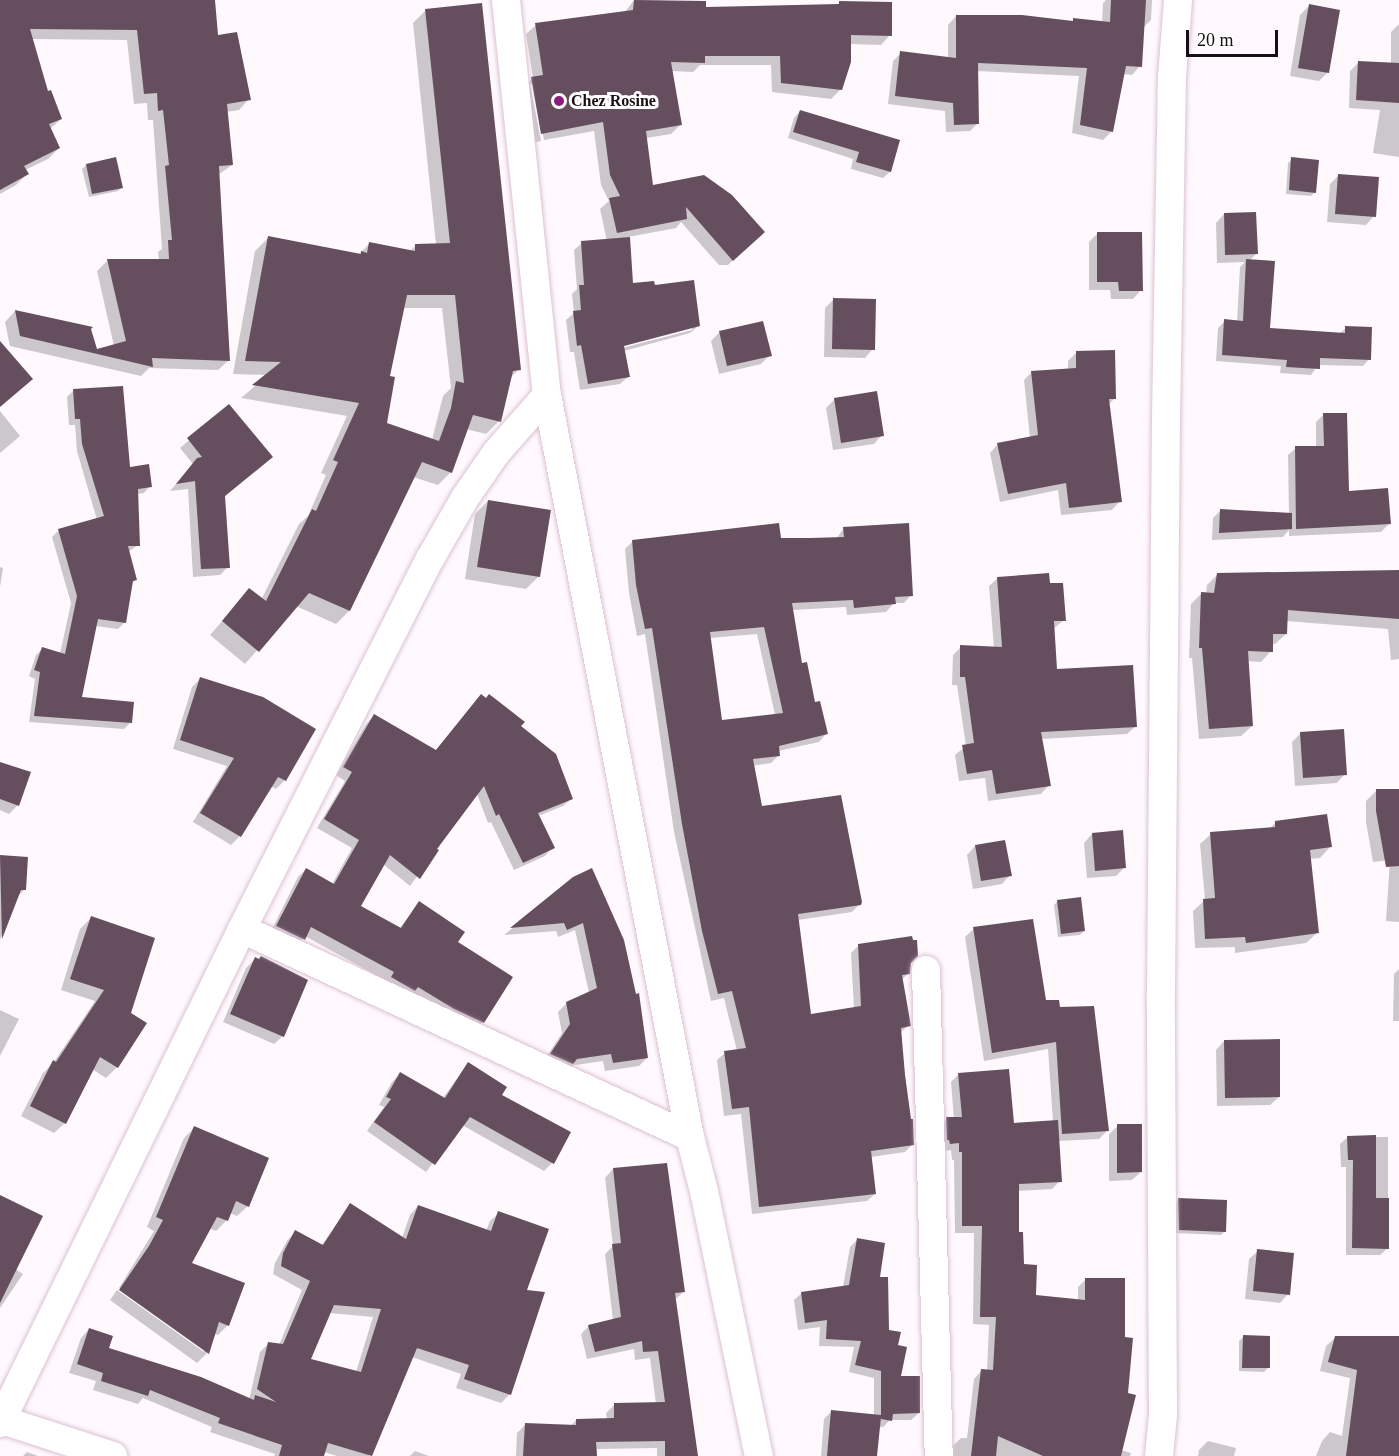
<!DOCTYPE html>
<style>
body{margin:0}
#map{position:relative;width:1399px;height:1456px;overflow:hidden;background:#fff9fd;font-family:"Times New Roman",serif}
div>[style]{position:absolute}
.shadow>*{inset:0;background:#0003}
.building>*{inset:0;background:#654f5f}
.roads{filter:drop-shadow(0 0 2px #dbc1d4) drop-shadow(0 0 2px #dbc1d4)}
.street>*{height:28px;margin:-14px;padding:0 14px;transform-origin:14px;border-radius:14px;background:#fff}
.dots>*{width:16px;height:16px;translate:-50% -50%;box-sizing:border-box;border:3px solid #fff;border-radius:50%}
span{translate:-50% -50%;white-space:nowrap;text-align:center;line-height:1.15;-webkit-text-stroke:6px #fff;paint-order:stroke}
.poi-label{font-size:16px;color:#180f16;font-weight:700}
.left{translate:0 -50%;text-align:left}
.scale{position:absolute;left:1186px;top:30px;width:92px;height:27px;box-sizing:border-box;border:3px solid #180f16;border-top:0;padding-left:8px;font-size:18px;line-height:21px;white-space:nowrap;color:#180f16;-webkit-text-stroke:4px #fff;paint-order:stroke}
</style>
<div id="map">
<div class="shadow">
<div style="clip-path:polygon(0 0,213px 0,217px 36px,249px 99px,239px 110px,226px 112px,232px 165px,218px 175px,229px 360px,218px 370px,149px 368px,141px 376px,10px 346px,5px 322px,15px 311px,90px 328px,96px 351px,114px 346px,97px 271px,108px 260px,159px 261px,158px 252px,162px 249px,153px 120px,148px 120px,147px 103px,134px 104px,127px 40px,31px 39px,47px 93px,61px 119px,50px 129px,59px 148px,48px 159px,25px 170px,27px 174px,16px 185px,0 194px)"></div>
<div style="clip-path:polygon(evenodd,634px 0,705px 2px,704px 8px,836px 6px,840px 2px,890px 35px,881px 45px,850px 44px,841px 89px,831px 99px,772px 92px,771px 65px,700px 65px,693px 72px,671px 71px,681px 124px,671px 134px,646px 138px,652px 187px,753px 241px,728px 265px,719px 265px,681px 222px,676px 228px,628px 237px,632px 285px,654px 286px,698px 326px,690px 333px,624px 351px,628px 377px,620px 384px,580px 390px,574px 352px,570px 352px,566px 320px,574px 313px,572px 294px,577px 289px,574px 250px,582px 243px,607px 241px,600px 209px,609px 201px,601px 185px,594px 131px,544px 140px,533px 84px,530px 84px,541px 141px,532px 143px,522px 88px,533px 78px,526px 34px,536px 25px,625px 12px,634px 0,692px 327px,692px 330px,618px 349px,617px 347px,692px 327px)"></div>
<div style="clip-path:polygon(1106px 0,1152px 0,1151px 20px,1143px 28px,1140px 66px,1132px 75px,1123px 74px,1112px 131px,1103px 140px,1072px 133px,1079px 76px,977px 71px,978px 123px,970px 131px,946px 132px,945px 111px,888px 104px,893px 61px,901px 53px,948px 58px,948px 25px,956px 16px,1071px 23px,1074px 19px,1102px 23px,1103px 3px)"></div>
<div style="clip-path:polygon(1309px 6px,1328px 72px,1319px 81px,1290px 76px,1300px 15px)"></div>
<div style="clip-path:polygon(evenodd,426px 10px,519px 369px,509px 379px,499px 421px,486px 434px,466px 429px,451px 472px,438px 485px,413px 477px,349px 611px,336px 624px,296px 606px,245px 664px,210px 635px,249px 590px,261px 600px,299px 524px,308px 516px,326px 475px,321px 473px,347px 416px,241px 398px,268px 375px,233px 374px,255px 251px,268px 238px,358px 255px,369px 244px,410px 251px,416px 245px,436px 245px,413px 23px,426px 10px,403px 308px,442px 308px,451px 388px,443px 396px,432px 440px,385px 424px,389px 377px,403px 308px)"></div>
<div style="clip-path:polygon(1399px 24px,1399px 157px,1373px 153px,1380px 110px,1349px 108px,1350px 71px,1359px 62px,1391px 64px,1391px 32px)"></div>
<div style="clip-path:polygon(800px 111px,898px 141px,890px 172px,883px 178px,851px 169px,853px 159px,788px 138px,794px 118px)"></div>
<div style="clip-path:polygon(1292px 159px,1315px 192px,1311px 196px,1286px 194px,1288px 163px)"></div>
<div style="clip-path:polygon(86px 165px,122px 187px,118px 191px,89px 197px,82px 169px)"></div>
<div style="clip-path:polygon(1339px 175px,1374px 216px,1366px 225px,1327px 222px,1330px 184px)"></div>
<div style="clip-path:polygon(1224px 214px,1256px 254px,1249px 261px,1269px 330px,1339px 334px,1346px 328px,1369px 359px,1363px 366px,1318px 365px,1311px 375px,1280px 373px,1281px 366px,1216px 361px,1218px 328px,1225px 321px,1237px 322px,1240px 267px,1245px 262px,1217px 263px,1216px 223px)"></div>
<div style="clip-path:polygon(1097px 234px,1141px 290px,1133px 299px,1111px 299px,1110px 290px,1089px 290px,1089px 242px)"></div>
<div style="clip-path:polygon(833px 300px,873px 349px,865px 358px,824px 357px,825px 308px)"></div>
<div style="clip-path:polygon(720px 332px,770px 355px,761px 364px,719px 374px,711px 341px)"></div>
<div style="clip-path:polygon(1077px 352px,1115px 398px,1108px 405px,1120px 501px,1112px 510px,1061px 515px,1058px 490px,1000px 502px,990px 453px,998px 444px,1030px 438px,1024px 380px,1032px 372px,1068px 370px,1068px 361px)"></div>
<div style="clip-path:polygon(73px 391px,128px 469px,150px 486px,144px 493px,137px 494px,138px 545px,128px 552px,135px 580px,131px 584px,125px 622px,118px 629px,95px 626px,80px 698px,130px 723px,124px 729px,29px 722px,35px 679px,29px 676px,36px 655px,43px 648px,60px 654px,71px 603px,52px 537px,59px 530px,97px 520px,77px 451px,75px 425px,69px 425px,67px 397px)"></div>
<div style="clip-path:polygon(835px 399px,882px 435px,874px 444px,833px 450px,826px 408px)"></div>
<div style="clip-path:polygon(229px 406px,271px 457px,224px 497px,228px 567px,220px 575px,193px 577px,188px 489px,170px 491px,193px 464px,180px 448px)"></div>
<div style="clip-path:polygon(0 411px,20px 436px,0 453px)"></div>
<div style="clip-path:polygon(1324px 414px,1347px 492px,1389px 524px,1381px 532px,1289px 536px,1289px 530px,1283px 537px,1212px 540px,1213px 518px,1221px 510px,1289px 515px,1288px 455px,1296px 448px,1316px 448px,1316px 422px)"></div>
<div style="clip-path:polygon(488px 501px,539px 576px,526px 589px,465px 579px,475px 514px)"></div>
<div style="clip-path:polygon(evenodd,844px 528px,911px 595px,904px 603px,894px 603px,886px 612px,847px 615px,846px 607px,792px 610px,801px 665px,826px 734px,819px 742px,778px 751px,778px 756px,771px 763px,752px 766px,760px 807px,860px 904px,852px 912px,798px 920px,809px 1016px,854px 1009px,851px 953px,859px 945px,910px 962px,908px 974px,901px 980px,909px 1025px,900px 1033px,913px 1144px,905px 1152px,871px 1157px,875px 1194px,867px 1201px,752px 1214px,741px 1114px,724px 1116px,717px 1060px,725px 1053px,737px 1051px,724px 998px,711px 1001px,674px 832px,645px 634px,637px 636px,629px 593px,625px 549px,633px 541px,836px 539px,844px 528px,757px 634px,775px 715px,720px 722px,710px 638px,757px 634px)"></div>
<div style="clip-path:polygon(0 567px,3px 568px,0 587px)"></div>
<div style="clip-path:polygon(1399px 572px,1399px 659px,1391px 660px,1388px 629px,1286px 621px,1286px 634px,1275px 644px,1271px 644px,1271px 651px,1261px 662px,1247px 661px,1252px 726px,1241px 736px,1199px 739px,1192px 658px,1189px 658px,1191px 604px,1202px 593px,1206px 594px,1207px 585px,1217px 575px)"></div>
<div style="clip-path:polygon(998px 578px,1049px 585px,1064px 620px,1053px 629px,1056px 671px,1136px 726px,1127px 734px,1041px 739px,1049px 785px,1041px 794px,988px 801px,985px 778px,959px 781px,955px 755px,966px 746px,957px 685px,952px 685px,953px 655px,961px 647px,994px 648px,989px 586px)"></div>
<div style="clip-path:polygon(200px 679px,314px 729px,285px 780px,276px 789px,270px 786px,240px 836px,231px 845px,193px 822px,227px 766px,173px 749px,192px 687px)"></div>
<div style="clip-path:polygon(481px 696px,519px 726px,572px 798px,563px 806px,538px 816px,553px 847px,545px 856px,514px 870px,491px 822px,488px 823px,477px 794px,410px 886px,383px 864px,359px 907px,399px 929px,419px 903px,456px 943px,483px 1022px,475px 1030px,305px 936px,295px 947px,269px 935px,298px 877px,306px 869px,332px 884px,352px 848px,317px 828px,345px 781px,336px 775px,366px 724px,374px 716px,435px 751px)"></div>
<div style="clip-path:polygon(1301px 733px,1345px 774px,1337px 783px,1295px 786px,1292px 742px)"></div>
<div style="clip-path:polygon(0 765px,18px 805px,9px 814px,0 810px)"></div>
<div style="clip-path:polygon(1377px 790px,1399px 790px,1399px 922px,1386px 921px,1390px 860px,1373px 862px,1366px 822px,1366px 801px)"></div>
<div style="clip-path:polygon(1275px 823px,1330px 847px,1320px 858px,1309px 859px,1317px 933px,1306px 943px,1235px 953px,1235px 947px,1195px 948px,1193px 911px,1205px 900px,1200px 844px,1211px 834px,1269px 829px)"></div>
<div style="clip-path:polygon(1092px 834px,1125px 867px,1116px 876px,1087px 878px,1084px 843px)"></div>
<div style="clip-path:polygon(975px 846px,1010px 875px,1002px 884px,973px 889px,967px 855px)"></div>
<div style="clip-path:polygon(0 857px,27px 858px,25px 889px,17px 897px,0 940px)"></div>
<div style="clip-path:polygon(574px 878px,647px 1058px,639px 1066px,605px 1071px,603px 1061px,569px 1066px,543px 1062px,562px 1033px,558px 1012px,566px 1004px,589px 993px,575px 930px,558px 937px,556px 931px,504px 935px)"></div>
<div style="clip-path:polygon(1058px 901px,1084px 931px,1080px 935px,1058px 937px,1054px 905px)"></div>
<div style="clip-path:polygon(91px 918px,129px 1013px,117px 1067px,106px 1078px,92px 1069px,65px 1123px,54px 1133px,21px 1116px,43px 1073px,54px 1062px,95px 1001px,61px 990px,80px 929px)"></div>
<div style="clip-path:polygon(974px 929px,1045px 1002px,1058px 1009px,1108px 1130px,1099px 1139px,1058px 1141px,1060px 1181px,1052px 1189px,1017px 1191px,1018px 1234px,1023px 1266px,1035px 1296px,1078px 1301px,1078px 1287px,1086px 1279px,1121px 1450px,1131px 1453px,1130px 1456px,952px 1456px,953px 1446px,961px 1438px,967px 1438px,974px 1379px,981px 1371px,987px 1371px,989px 1325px,973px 1324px,974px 1233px,955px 1233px,954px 1160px,952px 1160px,951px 1150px,942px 1151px,939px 1127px,947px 1119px,954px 1119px,951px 1082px,959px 1074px,1012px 1124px,1053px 1122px,1048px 1049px,984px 1061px,965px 937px)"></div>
<div style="clip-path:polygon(255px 959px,258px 961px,283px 1036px,274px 1044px,223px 1022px,246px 968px)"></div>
<div style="clip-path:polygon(1399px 969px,1399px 1021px,1393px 1021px,1394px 974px)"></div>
<div style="clip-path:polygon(0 1010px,19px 1019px,0 1056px)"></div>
<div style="clip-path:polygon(1224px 1041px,1279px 1097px,1270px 1105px,1217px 1106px,1216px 1050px)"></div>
<div style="clip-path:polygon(468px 1063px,499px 1095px,569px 1132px,552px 1163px,544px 1171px,462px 1125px,426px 1172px,367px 1131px,384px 1107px,379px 1105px,392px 1082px,400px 1074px,443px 1098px)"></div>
<div style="clip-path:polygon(1118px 1126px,1141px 1172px,1132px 1180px,1109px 1181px,1109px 1134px)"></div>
<div style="clip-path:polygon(194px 1128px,248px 1206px,237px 1216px,230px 1213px,226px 1221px,216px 1231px,209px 1228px,190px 1264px,228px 1325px,218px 1335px,214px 1334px,207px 1353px,197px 1363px,110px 1300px,117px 1290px,204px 1352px,204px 1349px,119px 1288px,154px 1231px,147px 1227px,184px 1138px)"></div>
<div style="clip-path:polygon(1348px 1137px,1388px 1137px,1388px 1248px,1380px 1255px,1346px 1255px,1346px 1167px,1341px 1167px,1340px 1144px)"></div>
<div style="clip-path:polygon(613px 1169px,683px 1292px,674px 1301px,697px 1456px,657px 1456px,657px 1448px,597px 1449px,597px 1456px,516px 1456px,517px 1433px,525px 1425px,570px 1427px,576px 1420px,607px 1420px,606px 1413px,615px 1404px,656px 1404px,650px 1358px,635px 1360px,634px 1349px,587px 1359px,581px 1334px,589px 1326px,613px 1320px,605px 1254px,613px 1246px,605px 1178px)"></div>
<div style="clip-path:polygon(0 1197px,15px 1269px,23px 1274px,0 1308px)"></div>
<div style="clip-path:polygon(1179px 1199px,1225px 1231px,1221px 1235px,1175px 1233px,1175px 1203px)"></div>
<div style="clip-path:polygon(evenodd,351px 1205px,402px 1238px,410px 1215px,418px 1206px,486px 1231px,490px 1221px,499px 1213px,525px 1292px,510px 1394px,501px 1403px,456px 1388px,461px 1374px,412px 1357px,369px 1456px,337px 1456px,324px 1452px,322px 1456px,274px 1456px,275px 1454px,210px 1432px,212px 1427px,143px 1398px,138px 1404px,93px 1390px,96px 1381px,69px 1373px,81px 1338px,89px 1329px,107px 1349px,249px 1400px,260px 1352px,269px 1343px,279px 1345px,302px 1290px,273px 1274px,275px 1263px,287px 1241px,295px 1232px,321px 1246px,351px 1205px,329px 1313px,373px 1317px,356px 1372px,309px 1360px,329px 1313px)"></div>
<div style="clip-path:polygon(857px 1240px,878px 1278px,888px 1331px,896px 1346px,899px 1377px,919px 1413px,911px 1420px,890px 1420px,883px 1427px,878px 1427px,876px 1456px,821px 1456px,824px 1419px,832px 1411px,874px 1416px,874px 1378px,849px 1372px,854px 1347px,819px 1346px,820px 1327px,798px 1330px,794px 1300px,802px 1293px,843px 1287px,850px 1247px)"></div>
<div style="clip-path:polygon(1258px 1251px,1288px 1294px,1280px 1303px,1245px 1299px,1249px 1259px)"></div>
<div style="clip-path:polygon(1243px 1337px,1268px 1368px,1264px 1372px,1239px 1371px,1239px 1341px)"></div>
<div style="clip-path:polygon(1335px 1338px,1399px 1338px,1399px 1446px,1395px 1456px,1316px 1456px,1322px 1441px,1330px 1432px,1342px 1436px,1350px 1378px,1320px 1371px,1326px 1346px)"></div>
<div style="clip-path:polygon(1208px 1441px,1236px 1448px,1234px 1456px,1198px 1456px,1199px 1450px)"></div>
<div style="clip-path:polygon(415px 1451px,429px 1456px,410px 1456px)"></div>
<div style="clip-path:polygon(27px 1452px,38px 1456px,23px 1456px)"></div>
</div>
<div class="building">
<div style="clip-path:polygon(0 0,215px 0,218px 35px,237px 32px,251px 100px,227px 104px,233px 165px,219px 166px,230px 361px,152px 358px,153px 367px,20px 336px,15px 310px,93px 327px,91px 329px,97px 349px,126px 341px,107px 259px,169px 259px,168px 240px,172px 240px,165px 166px,169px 165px,163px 110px,158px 111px,157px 93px,144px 94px,137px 30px,30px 29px,48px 91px,51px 90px,62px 119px,49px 124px,60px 148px,24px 166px,29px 174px,0 190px)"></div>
<div style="clip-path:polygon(634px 0,706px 1px,706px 7px,839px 4px,839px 1px,892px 2px,892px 36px,851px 35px,851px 62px,842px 90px,781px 83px,780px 56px,705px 56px,705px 63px,671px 62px,682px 125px,646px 131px,653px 185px,704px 175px,732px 195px,765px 232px,733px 261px,686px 207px,687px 219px,617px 233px,609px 198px,620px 196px,610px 175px,603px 122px,541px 134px,531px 77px,543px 75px,535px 23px,633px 10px)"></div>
<div style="clip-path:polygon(1111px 0,1146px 0,1142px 67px,1126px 66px,1113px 132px,1080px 125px,1087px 68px,978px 63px,979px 124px,954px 125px,953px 103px,895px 96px,900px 51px,956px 58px,956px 15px,1022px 15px,1073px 21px,1073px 18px,1110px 22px)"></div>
<div style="clip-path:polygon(evenodd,482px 3px,521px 370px,513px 371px,501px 422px,473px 415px,452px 473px,422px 462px,350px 611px,309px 593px,259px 652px,222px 621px,249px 588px,266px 601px,312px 509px,316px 511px,338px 462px,333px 460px,359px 403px,252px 385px,281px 362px,245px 361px,268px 236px,361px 254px,361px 251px,367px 253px,369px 242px,415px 251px,415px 244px,450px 243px,425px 9px,482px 3px,407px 295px,455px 295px,464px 383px,456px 381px,451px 408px,439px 441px,387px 423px,395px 377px,390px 376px,407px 295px)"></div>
<div style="clip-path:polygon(1309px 4px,1340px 10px,1329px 73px,1298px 68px)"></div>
<div style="clip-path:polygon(1358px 61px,1399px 63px,1399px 103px,1356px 100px)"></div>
<div style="clip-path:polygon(800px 110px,900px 140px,891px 172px,856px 162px,859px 152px,793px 132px)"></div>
<div style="clip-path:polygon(116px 157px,123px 188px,92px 194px,86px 164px)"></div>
<div style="clip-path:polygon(1291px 157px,1319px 160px,1316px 193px,1289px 190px)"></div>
<div style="clip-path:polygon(1338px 174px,1379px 177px,1376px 217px,1335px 214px)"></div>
<div style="clip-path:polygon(1256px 212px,1258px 254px,1225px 255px,1224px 213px)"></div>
<div style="clip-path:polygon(1097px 232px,1142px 232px,1143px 291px,1119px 291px,1118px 282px,1097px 282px)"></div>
<div style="clip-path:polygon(630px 237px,633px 283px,654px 281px,655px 285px,694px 280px,700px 326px,624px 346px,630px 377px,588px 384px,581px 345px,577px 346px,573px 311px,581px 310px,579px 285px,584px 285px,581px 241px)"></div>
<div style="clip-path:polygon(1246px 259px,1275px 261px,1270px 328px,1345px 333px,1345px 326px,1372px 327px,1371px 360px,1320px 358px,1320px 369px,1286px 367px,1287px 360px,1222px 355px,1224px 319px,1243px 321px)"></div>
<div style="clip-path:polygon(833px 298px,876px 299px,875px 350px,832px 349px)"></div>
<div style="clip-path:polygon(763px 321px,772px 356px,727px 366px,719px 331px)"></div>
<div style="clip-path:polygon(0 341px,33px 379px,0 407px)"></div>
<div style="clip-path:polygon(1115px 350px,1116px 399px,1109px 399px,1122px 502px,1069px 508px,1066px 483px,1008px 494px,997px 443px,1038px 435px,1031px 371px,1076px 368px,1076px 351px)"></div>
<div style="clip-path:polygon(123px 386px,130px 467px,149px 464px,152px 487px,138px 489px,140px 546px,128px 546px,137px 580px,133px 581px,126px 623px,98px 619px,82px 697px,134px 702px,132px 723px,34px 716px,40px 672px,34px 670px,42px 647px,65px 654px,77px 596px,58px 529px,104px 516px,82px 444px,80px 419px,75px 419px,73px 389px)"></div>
<div style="clip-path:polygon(877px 391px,884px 436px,841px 443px,834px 398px)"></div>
<div style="clip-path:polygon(229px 404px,273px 457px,225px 496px,230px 568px,201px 569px,195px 481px,176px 484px,197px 458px,202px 457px,187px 438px)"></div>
<div style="clip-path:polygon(1323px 413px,1347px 413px,1349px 491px,1388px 488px,1391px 524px,1296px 529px,1295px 446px,1324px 446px)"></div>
<div style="clip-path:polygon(488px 500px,551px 510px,540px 577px,477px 567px)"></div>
<div style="clip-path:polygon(1220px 509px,1292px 513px,1292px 529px,1219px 533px)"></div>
<div style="clip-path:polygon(evenodd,779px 523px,781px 538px,809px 538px,844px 537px,843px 527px,909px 523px,913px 596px,895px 597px,896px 604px,854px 608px,853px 600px,792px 603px,802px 663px,807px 662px,815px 702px,820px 701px,828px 734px,779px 746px,780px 756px,753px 759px,762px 806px,841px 795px,862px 902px,861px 905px,798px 914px,811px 1014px,861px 1006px,858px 944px,912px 936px,913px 940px,917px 940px,918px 956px,911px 963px,910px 974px,902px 975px,911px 1026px,901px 1028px,905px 1075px,911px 1119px,913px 1119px,914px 1145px,871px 1151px,876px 1194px,759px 1207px,749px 1107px,732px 1109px,724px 1051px,746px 1048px,732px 991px,718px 994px,702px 931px,682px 824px,652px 628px,645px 629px,636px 585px,632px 540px,779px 523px,764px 627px,783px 713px,722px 720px,710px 632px,764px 627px)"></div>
<div style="clip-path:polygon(1399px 570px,1399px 619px,1288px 610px,1287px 634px,1273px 634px,1273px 652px,1248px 651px,1253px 726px,1209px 729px,1202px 648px,1199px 648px,1201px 592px,1214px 593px,1217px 573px)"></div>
<div style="clip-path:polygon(1049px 573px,1050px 583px,1063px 583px,1066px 621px,1054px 621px,1057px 669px,1133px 665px,1137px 727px,1041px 732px,1051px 786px,996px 794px,992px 770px,967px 774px,962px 745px,974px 743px,965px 677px,960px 677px,960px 645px,1002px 647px,997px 577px)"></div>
<div style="clip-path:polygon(200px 677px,263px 697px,316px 729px,286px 781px,278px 777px,241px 837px,200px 813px,234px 758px,180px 740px)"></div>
<div style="clip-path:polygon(481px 694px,486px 698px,489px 694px,525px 722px,521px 726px,556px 754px,573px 799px,538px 813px,555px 848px,523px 863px,499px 814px,496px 816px,484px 786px,437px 849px,439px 850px,420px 879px,390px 855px,361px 906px,401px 928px,419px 901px,465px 932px,458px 942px,513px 977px,484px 1023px,454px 1009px,418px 987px,415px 991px,391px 977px,394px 972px,311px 927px,305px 940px,276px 926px,306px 868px,334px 884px,359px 840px,324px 819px,352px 772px,343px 767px,374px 714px,436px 750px)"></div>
<div style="clip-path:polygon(1344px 729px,1347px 775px,1303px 778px,1300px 732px)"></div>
<div style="clip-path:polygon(0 762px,31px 772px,19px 806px,0 799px)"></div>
<div style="clip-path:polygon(1376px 789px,1399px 789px,1399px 866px,1386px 867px,1376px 811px)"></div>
<div style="clip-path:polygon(1327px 814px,1332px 847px,1310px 850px,1319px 933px,1246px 943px,1245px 937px,1205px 939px,1203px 899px,1215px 898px,1210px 832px,1275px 827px,1275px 821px)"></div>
<div style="clip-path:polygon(1123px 830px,1126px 868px,1095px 871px,1092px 833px)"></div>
<div style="clip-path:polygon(1005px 840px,1012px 876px,981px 881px,975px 845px)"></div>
<div style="clip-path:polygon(0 855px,28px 857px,26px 890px,21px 890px,2px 939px)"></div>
<div style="clip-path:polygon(592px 868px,624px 940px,636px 994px,639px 993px,648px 1058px,613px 1063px,611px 1054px,577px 1059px,573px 1064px,550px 1054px,570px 1024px,566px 1002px,597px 988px,583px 923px,567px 930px,564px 923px,510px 928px,573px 877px)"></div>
<div style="clip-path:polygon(1081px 897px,1085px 931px,1061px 934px,1057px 900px)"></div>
<div style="clip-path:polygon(91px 916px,155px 938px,131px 1013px,147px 1023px,118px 1068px,100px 1057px,66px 1124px,30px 1106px,53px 1060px,56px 1062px,104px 990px,70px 979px)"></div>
<div style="clip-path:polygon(1033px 919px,1046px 1000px,1059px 1000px,1060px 1007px,1094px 1006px,1109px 1131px,1062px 1134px,1056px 1042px,992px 1053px,973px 927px)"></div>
<div style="clip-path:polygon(261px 956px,308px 980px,284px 1037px,230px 1014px,255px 957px,259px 959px)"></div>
<div style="clip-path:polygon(1280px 1039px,1280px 1097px,1225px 1098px,1224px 1040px)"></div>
<div style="clip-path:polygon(468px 1062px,507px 1087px,502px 1095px,571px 1132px,554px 1164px,470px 1117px,435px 1165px,374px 1122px,391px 1099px,386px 1097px,400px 1072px,445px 1098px)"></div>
<div style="clip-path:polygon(1009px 1069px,1014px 1123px,1058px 1120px,1062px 1182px,1019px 1184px,1019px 1232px,1023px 1232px,1024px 1264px,1037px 1265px,1036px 1295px,1085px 1300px,1085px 1278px,1125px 1278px,1125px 1337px,1133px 1338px,1128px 1393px,1136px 1395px,1121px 1456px,1043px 1456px,998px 1436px,996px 1456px,971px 1456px,981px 1369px,993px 1370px,996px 1317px,980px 1317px,982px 1226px,962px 1226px,962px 1152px,959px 1152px,959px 1143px,950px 1144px,949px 1140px,947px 1140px,946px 1117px,962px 1117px,958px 1073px)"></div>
<div style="clip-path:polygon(1117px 1124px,1142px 1124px,1142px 1172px,1117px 1173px)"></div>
<div style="clip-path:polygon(194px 1126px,269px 1158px,249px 1207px,236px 1201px,228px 1221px,217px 1217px,192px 1263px,245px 1283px,229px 1326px,219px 1322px,209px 1354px,119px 1290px,149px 1246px,163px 1220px,156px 1217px)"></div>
<div style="clip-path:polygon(1376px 1135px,1376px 1198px,1389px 1198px,1389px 1249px,1352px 1248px,1353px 1160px,1348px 1160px,1347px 1136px)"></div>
<div style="clip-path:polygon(667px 1163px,685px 1292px,675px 1293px,698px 1456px,665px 1456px,665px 1441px,596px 1442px,597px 1456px,523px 1456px,525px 1423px,576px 1425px,576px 1419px,614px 1418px,614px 1403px,665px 1402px,658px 1351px,643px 1352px,642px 1341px,595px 1352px,588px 1325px,621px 1317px,612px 1244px,621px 1243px,613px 1168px)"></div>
<div style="clip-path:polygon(0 1195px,43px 1216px,0 1303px)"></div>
<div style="clip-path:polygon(1178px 1198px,1227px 1200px,1226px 1232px,1179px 1230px)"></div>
<div style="clip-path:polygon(evenodd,350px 1203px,406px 1239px,418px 1205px,491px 1231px,498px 1211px,549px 1229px,527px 1290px,545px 1292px,511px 1395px,464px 1379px,469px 1365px,417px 1348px,372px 1456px,328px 1443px,324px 1456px,279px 1456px,282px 1445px,218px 1423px,220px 1418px,150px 1390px,148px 1396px,101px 1381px,103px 1373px,77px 1364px,89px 1328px,113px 1336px,109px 1348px,201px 1377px,254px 1400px,255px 1395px,276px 1402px,257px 1389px,268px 1342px,283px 1344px,310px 1281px,281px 1266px,283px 1253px,295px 1230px,323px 1245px,350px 1203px,334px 1305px,381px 1309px,361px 1372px,311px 1359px,334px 1305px)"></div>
<div style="clip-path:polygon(857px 1238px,885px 1243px,880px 1277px,888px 1277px,889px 1330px,901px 1332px,898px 1345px,907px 1347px,901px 1376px,920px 1376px,920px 1413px,893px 1414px,892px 1421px,881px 1419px,881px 1417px,877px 1456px,827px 1456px,831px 1410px,881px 1415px,881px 1371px,855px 1365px,861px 1341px,826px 1339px,827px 1320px,805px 1323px,801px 1292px,849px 1285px)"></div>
<div style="clip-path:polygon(1257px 1249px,1294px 1253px,1290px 1295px,1253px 1291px)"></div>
<div style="clip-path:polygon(1243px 1335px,1270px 1336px,1270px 1368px,1242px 1368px)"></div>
<div style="clip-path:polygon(1335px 1336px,1399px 1336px,1399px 1456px,1346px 1456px,1357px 1370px,1328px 1362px)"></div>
</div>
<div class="roads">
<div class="street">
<div style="left:506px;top:0;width:397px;rotate:84.1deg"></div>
<div style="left:547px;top:395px;width:756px;rotate:79.09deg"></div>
<div style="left:690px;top:1137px;width:56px;rotate:75.5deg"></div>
<div style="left:704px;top:1191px;width:271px;rotate:78.3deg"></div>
<div style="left:242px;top:929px;width:494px;rotate:24.9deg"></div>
<div style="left:926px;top:970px;width:486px;rotate:88.5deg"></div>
<div style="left:2px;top:1420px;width:117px;rotate:18deg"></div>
<div style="left:0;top:1423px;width:550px;rotate:-63.9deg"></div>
<div style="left:242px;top:929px;width:415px;rotate:-63.1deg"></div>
<div style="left:430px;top:559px;width:70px;rotate:-60.2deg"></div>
<div style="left:465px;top:498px;width:55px;rotate:-55.4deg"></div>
<div style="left:496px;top:453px;width:77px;rotate:-48.7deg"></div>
<div style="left:1159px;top:1456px;width:41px;rotate:-84.4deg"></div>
<div style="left:1163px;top:1415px;width:423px;rotate:-90.3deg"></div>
<div style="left:1161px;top:992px;width:574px;rotate:-89.5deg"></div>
<div style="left:1166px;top:418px;width:341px;rotate:-89deg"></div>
<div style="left:1172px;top:77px;width:77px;rotate:-85.5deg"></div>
</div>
</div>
<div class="dots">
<div style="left:559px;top:101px;background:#8e1a7b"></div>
</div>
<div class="poi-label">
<span class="left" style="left:571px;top:101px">Chez Rosine</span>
</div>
<div class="scale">20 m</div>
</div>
